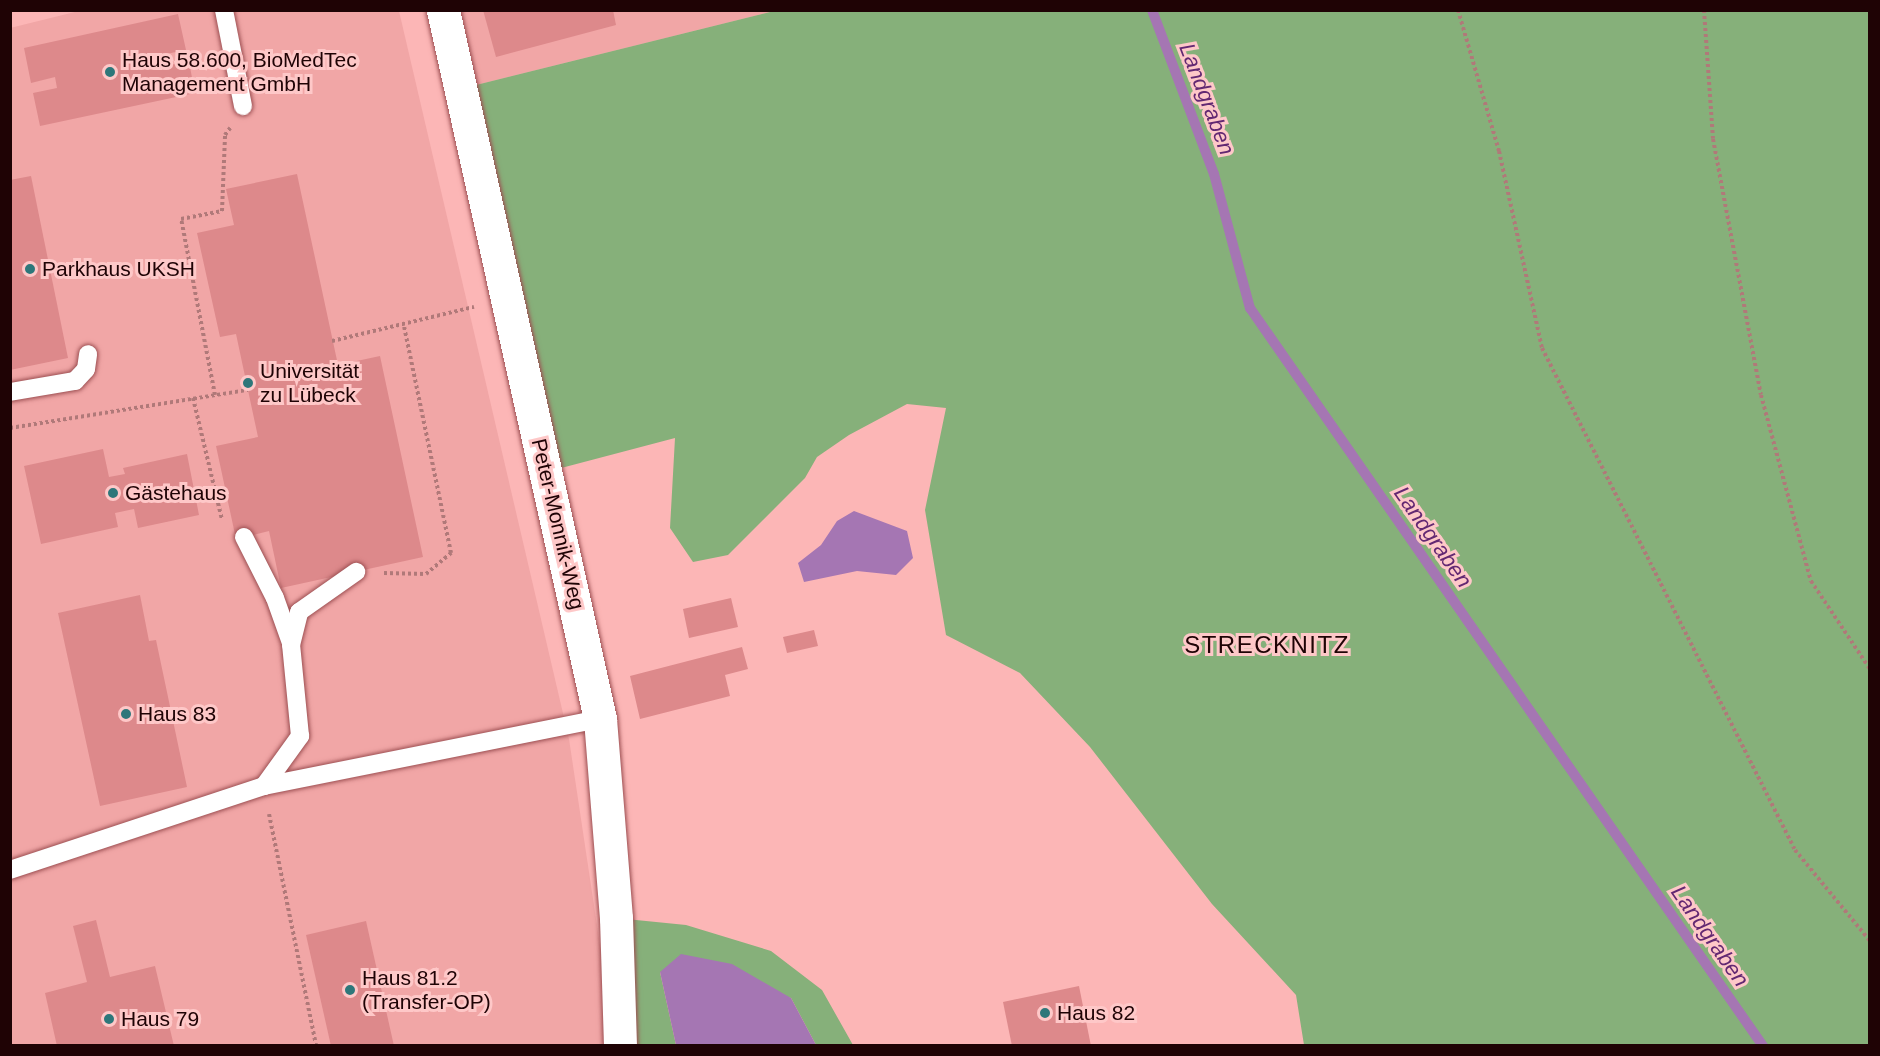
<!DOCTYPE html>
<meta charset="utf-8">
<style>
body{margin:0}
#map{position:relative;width:1880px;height:1056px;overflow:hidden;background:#fcb6b6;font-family:Helvetica,sans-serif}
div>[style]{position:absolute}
.built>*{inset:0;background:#f1a6a6}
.green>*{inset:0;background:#86b07a}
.water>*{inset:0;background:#a576b3}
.stream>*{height:10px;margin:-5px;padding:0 5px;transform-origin:5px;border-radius:5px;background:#a576b3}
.building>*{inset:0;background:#dd898b}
.path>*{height:4px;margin-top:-2px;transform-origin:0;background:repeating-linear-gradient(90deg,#b07979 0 3px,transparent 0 6px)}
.roads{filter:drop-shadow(0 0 2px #9c4f52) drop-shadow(0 0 2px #9c4f52)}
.service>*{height:18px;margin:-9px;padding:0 9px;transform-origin:9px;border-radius:9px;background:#fff}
.minor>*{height:33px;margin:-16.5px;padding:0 16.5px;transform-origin:16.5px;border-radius:16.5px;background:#fff}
.dots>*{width:16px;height:16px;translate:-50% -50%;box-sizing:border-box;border:3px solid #fec8c8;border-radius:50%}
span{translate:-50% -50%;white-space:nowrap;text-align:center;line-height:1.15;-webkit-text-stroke:6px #fec8c8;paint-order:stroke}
.poi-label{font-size:21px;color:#1f0305}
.left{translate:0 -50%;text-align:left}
.street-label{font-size:21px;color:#1f0305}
.water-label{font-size:22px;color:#632872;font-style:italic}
.quarter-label{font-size:24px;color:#1f0305;letter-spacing:1.5px}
.frame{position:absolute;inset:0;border:12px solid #1f0305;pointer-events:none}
</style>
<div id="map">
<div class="built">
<div style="clip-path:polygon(83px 10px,399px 11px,569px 739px,610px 1012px,602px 1045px,11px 1045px,10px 28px)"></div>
<div style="clip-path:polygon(443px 11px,774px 11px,460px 89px)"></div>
</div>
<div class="green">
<div style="clip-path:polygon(774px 11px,1869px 11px,1869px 1045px,1304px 1045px,1296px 995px,1212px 904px,1090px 747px,1020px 673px,946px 635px,925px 510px,946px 408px,907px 404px,849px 435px,817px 457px,805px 478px,728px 555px,693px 562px,670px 528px,675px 438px,546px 472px,460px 89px)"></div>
<div style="clip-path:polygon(616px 918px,686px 925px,771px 951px,822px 990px,853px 1045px,816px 1045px,791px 998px,660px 972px,676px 1045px,625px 1045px)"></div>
</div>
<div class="water">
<div style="clip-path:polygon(854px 511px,907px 531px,913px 558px,896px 575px,857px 571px,804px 582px,798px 563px,821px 545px,837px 521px)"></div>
<div style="clip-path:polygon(681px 954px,732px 964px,791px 998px,816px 1045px,676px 1045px,660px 972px)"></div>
</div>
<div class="stream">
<div style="left:1152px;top:10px;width:175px;rotate:69.3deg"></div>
<div style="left:1214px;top:174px;width:139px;rotate:75deg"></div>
<div style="left:1250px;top:308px;width:899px;rotate:55.2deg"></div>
</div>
<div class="building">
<div style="clip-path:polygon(483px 10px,613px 10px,616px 25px,496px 57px)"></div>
<div style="clip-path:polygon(178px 14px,186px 50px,156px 56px,159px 66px,189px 62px,195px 93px,40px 126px,33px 93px,57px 88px,55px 77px,31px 83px,24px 48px)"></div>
<div style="clip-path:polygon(297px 174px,338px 365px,380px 356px,423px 557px,281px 588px,269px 531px,236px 539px,216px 446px,258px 437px,236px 334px,220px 337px,197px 233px,234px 225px,226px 189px)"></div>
<div style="clip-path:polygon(31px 176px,68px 358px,10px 370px,10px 180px)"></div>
<div style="clip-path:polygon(103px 449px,109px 477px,125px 474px,123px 468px,187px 454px,199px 515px,138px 528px,134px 509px,115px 513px,118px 527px,41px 544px,24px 466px)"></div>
<div style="clip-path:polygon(140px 595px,149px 641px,156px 640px,187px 787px,100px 806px,58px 613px)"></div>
<div style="clip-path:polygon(731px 598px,738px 627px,689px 638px,683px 609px)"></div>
<div style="clip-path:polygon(814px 630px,818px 646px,787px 653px,783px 637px)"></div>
<div style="clip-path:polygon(742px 647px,748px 669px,725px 675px,730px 696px,640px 719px,630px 676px)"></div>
<div style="clip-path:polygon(96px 920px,110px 977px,155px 966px,174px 1046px,57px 1046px,45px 993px,87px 982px,73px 926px)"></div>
<div style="clip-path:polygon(366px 921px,394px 1046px,331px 1046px,306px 935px)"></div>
<div style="clip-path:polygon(1079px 986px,1091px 1046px,1012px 1046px,1003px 1002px)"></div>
</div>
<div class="path">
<div style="left:1458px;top:10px;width:147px;rotate:73.8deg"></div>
<div style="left:1499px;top:151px;width:202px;rotate:77.7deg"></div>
<div style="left:1542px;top:348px;width:562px;rotate:63.25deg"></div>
<div style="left:1795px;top:850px;width:118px;rotate:50.5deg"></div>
<div style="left:1704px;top:10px;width:129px;rotate:86deg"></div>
<div style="left:1713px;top:139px;width:260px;rotate:79.4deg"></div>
<div style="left:1761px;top:395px;width:193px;rotate:75deg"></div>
<div style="left:1811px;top:581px;width:106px;rotate:56.2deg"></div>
<div style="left:332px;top:341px;width:146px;rotate:-13.5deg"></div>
<div style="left:215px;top:395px;width:179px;rotate:-100.9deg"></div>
<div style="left:181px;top:219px;width:42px;rotate:-11deg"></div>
<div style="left:222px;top:211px;width:76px;rotate:-87.7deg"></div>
<div style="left:225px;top:135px;width:9px;rotate:-54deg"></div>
<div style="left:193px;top:398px;width:125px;rotate:76.6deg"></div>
<div style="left:10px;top:428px;width:241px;rotate:-9.1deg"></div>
<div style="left:384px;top:573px;width:42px;rotate:1.4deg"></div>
<div style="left:426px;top:574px;width:33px;rotate:-40deg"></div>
<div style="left:451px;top:553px;width:231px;rotate:-101.7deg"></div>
<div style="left:269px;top:814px;width:237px;rotate:78.5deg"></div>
</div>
<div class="roads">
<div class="service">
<div style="left:224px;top:10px;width:98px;rotate:78.8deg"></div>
<div style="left:10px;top:392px;width:66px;rotate:-9.6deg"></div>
<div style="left:75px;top:381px;width:16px;rotate:-47deg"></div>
<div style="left:86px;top:369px;width:15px;rotate:-82deg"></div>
<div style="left:244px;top:537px;width:68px;rotate:63.1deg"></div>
<div style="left:275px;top:598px;width:48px;rotate:70.4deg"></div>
<div style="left:264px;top:786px;width:62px;rotate:-54.2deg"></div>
<div style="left:300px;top:736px;width:91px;rotate:-95.6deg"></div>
<div style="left:291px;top:645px;width:34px;rotate:-76deg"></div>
<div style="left:299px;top:612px;width:70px;rotate:-35.1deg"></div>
<div style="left:10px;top:870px;width:268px;rotate:-18.3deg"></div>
<div style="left:264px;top:786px;width:343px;rotate:-11.3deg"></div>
</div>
<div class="minor">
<div style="left:443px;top:10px;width:726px;rotate:77.51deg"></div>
<div style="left:600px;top:719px;width:200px;rotate:85.4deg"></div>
<div style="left:616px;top:918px;width:128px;rotate:88.2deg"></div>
</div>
</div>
<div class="dots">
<div style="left:110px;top:72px;background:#2e777a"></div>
<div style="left:30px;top:269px;background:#2e777a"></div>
<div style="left:248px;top:383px;background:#2e777a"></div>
<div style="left:113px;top:493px;background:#2e777a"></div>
<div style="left:126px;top:714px;background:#2e777a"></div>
<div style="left:350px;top:990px;background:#2e777a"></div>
<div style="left:1045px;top:1013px;background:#2e777a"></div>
<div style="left:109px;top:1019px;background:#2e777a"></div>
</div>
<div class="poi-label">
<span class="left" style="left:122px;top:72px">Haus 58.600, BioMedTec<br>Management GmbH</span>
<span class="left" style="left:42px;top:269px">Parkhaus UKSH</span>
<span class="left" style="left:260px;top:383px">Universität<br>zu Lübeck</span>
<span class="left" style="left:125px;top:493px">Gästehaus</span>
<span class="left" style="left:138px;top:714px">Haus 83</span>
<span class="left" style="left:362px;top:990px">Haus 81.2<br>(Transfer-OP)</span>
<span class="left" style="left:1057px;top:1013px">Haus 82</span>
<span class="left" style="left:121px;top:1019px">Haus 79</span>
</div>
<div class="street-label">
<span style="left:558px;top:524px;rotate:77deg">Peter-Monnik-Weg</span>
</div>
<div class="water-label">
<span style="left:1207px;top:99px;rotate:69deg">Landgraben</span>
<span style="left:1433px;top:537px;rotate:55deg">Landgraben</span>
<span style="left:1710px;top:936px;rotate:55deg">Landgraben</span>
</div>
<div class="quarter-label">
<span style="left:1267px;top:645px">STRECKNITZ</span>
</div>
<div class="frame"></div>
</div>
